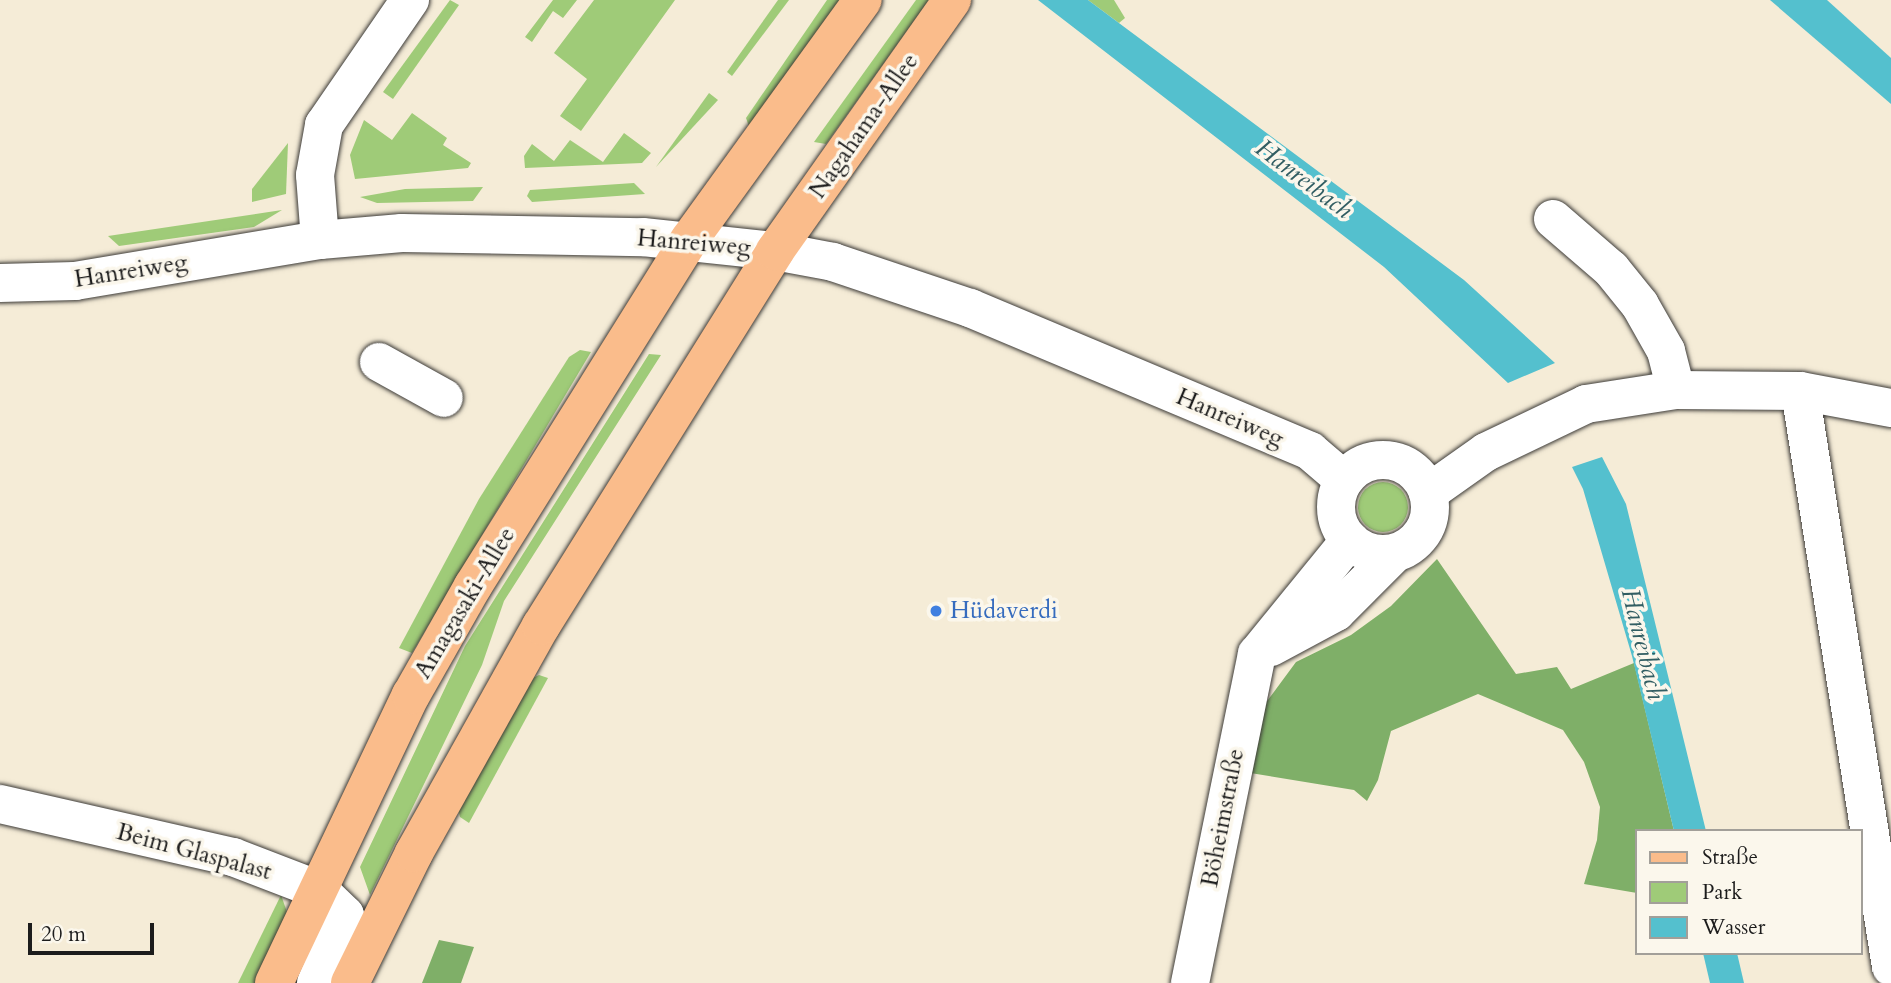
<!DOCTYPE html>
<meta charset="utf-8">
<style>
body{margin:0}
#map{position:relative;width:1891px;height:983px;overflow:hidden;background:#f5ecd7;font-family:Cardo,serif}
div>[style]{position:absolute}
.green>*{inset:0;background:#9fcb78}
.round{border-radius:50%}
.forest>*{inset:0;background:#7faf68}
.water>*{inset:0;background:#54c0ce}
.roads{filter:drop-shadow(0 0 2px #3d3b38) drop-shadow(0 0 2px #3d3b38)}
.minor>*{height:38px;margin:-19px;padding:0 19px;transform-origin:19px;border-radius:19px;background:#fff}
.minor>.ring{margin:-19px;padding:0;box-sizing:content-box;background:none;border:38px solid #fff;border-radius:50%}
.major>*{height:38px;margin:-19px;padding:0 19px;transform-origin:19px;border-radius:19px;background:#fabc8b}
.dots>*{width:19px;height:19px;translate:-50% -50%;box-sizing:border-box;border:4px solid #fbf7ec;border-radius:50%}
span{translate:-50% -50%;white-space:nowrap;text-align:center;line-height:1.15;-webkit-text-stroke:7px #fbf7ec;paint-order:stroke}
.street-label{font-size:24px;color:#1c1c1c}
.shop-label{font-size:24px;color:#366cbe}
.left{translate:0 -50%;text-align:left}
.water-label{font-size:26px;color:#325e63;font-style:italic}
.legend{position:absolute;left:1635px;top:829px;width:228px;height:126px;box-sizing:border-box;background:#fbf7ec;border:2px solid #a29f99;margin:0;padding:9px 12px;list-style:none;font-size:21px;color:#1c1c1c}
.legend li{display:flex;align-items:center;gap:14px;height:35px}
.legend b{width:35px;border:2px solid #a29f99}
.scale{position:absolute;left:28px;top:923px;width:126px;height:32px;box-sizing:border-box;border:4px solid #1c1c1c;border-top:0;padding-left:9px;font-size:21px;line-height:24px;white-space:nowrap;color:#1c1c1c;-webkit-text-stroke:5px #fbf7ec;paint-order:stroke}
</style>
<div id="map">
<div class="green">
<div style="clip-path:polygon(450px 0,459px 5px,393px 99px,383px 92px)"></div>
<div style="clip-path:polygon(553px 0,577px 0,563px 18px,553px 11px,532px 42px,525px 37px)"></div>
<div style="clip-path:polygon(594px 0,675px 0,581px 131px,560px 116px,587px 79px,554px 53px)"></div>
<div style="clip-path:polygon(778px 0,789px 0,732px 76px,727px 72px)"></div>
<div style="clip-path:polygon(827px 0,841px 0,750px 129px,746px 118px)"></div>
<div style="clip-path:polygon(916px 0,929px 0,826px 144px,814px 142px)"></div>
<div style="clip-path:polygon(1088px 0,1114px 0,1125px 18px,1119px 23px)"></div>
<div style="clip-path:polygon(709px 93px,718px 100px,656px 167px)"></div>
<div style="clip-path:polygon(412px 113px,447px 138px,443px 145px,471px 163px,468px 168px,355px 179px,350px 155px,364px 120px,392px 140px)"></div>
<div style="clip-path:polygon(624px 133px,651px 153px,642px 163px,525px 168px,524px 156px,532px 144px,554px 161px,570px 140px,603px 162px)"></div>
<div style="clip-path:polygon(288px 143px,286px 194px,252px 202px,252px 189px)"></div>
<div style="clip-path:polygon(634px 183px,645px 194px,532px 202px,527px 196px,530px 190px)"></div>
<div style="clip-path:polygon(483px 187px,473px 201px,377px 203px,360px 197px,405px 189px)"></div>
<div style="clip-path:polygon(282px 210px,254px 227px,119px 246px,108px 236px)"></div>
<div style="clip-path:polygon(580px 350px,591px 352px,412px 653px,399px 648px,479px 499px,569px 357px)"></div>
<div style="clip-path:polygon(649px 354px,661px 355px,504px 601px,482px 665px,370px 895px,360px 867px,465px 646px)"></div>
<div class="round" style="left:1358px;top:482px;width:50px;height:50px"></div>
<div style="clip-path:polygon(539px 675px,548px 678px,469px 823px,460px 817px,458px 808px,529px 680px)"></div>
<div style="clip-path:polygon(281px 895px,287px 912px,257px 983px,238px 983px)"></div>
</div>
<div class="forest">
<div style="clip-path:polygon(1437px 559px,1516px 674px,1557px 667px,1571px 689px,1634px 663px,1674px 831px,1637px 831px,1637px 893px,1584px 884px,1597px 840px,1600px 807px,1584px 762px,1563px 730px,1478px 694px,1391px 731px,1378px 780px,1367px 801px,1354px 790px,1232px 770px,1259px 712px,1296px 662px,1351px 635px,1391px 606px)"></div>
<div style="clip-path:polygon(439px 940px,474px 947px,461px 983px,422px 983px)"></div>
</div>
<div class="water">
<div style="clip-path:polygon(1038px 0,1088px 0,1464px 280px,1555px 363px,1508px 383px,1384px 267px)"></div>
<div style="clip-path:polygon(1770px 0,1827px 0,1891px 58px,1891px 104px)"></div>
<div style="clip-path:polygon(1602px 457px,1626px 504px,1706px 831px,1674px 831px,1632px 656px,1583px 489px,1572px 467px)"></div>
<div style="clip-path:polygon(1703px 953px,1737px 953px,1744px 983px,1710px 983px)"></div>
</div>
<div class="roads">
<div class="minor">
<div style="left:1553px;top:219px;width:77px;rotate:40.8deg"></div>
<div style="left:1611px;top:269px;width:46px;rotate:51.1deg"></div>
<div style="left:1640px;top:305px;width:53px;rotate:60.5deg"></div>
<div style="left:1666px;top:351px;width:40px;rotate:75.6deg"></div>
<div style="left:320px;top:240px;width:65px;rotate:-94.4deg"></div>
<div style="left:315px;top:175px;width:51px;rotate:-79.8deg"></div>
<div style="left:324px;top:125px;width:152px;rotate:-55.5deg"></div>
<div style="left:0;top:283px;width:75px;rotate:-1.5deg"></div>
<div style="left:75px;top:281px;width:248px;rotate:-9.5deg"></div>
<div style="left:320px;top:240px;width:82px;rotate:-4.9deg"></div>
<div style="left:402px;top:233px;width:241px;rotate:1deg"></div>
<div style="left:643px;top:237px;width:133px;rotate:6.1deg"></div>
<div style="left:775px;top:251px;width:59px;rotate:10.7deg"></div>
<div style="left:833px;top:262px;width:145px;rotate:18.6deg"></div>
<div style="left:970px;top:308px;width:369px;rotate:22.8deg"></div>
<div style="left:1310px;top:451px;width:45px;rotate:40.5deg"></div>
<div style="left:379px;top:362px;width:74px;rotate:29deg"></div>
<div style="left:1800px;top:391px;width:583px;rotate:81.02deg"></div>
<div class="ring" style="left:1336px;top:460px;width:56px;height:56px"></div>
<div style="left:1428px;top:493px;width:71px;rotate:-35.3deg"></div>
<div style="left:1486px;top:452px;width:111px;rotate:-25.6deg"></div>
<div style="left:1586px;top:404px;width:91px;rotate:-8.8deg"></div>
<div style="left:1676px;top:390px;width:124px;rotate:0.5deg"></div>
<div style="left:1800px;top:391px;width:93px;rotate:10.6deg"></div>
<div style="left:1271px;top:647px;width:74px;rotate:-28.3deg"></div>
<div style="left:1336px;top:612px;width:83px;rotate:-45deg"></div>
<div style="left:0;top:804px;width:239px;rotate:12.8deg"></div>
<div style="left:233px;top:857px;width:92px;rotate:21deg"></div>
<div style="left:319px;top:890px;width:36px;rotate:44deg"></div>
<div style="left:345px;top:915px;width:74px;rotate:113.1deg"></div>
<div style="left:1190px;top:983px;width:336px;rotate:-78.5deg"></div>
<div style="left:1257px;top:654px;width:147px;rotate:-50.8deg"></div>
</div>
<div class="major">
<div style="left:274px;top:983px;width:319px;rotate:-64.6deg"></div>
<div style="left:411px;top:695px;width:125px;rotate:-60.4deg"></div>
<div style="left:473px;top:586px;width:408px;rotate:-58deg"></div>
<div style="left:689px;top:240px;width:296px;rotate:-54.1deg"></div>
<div style="left:350px;top:983px;width:145px;rotate:-63.8deg"></div>
<div style="left:414px;top:853px;width:260px;rotate:-60.8deg"></div>
<div style="left:541px;top:626px;width:442px;rotate:-58deg"></div>
<div style="left:775px;top:251px;width:307px;rotate:-54.8deg"></div>
</div>
</div>
<div class="dots">
<div style="left:936px;top:611px;background:#3f7fe0"></div>
</div>
<div class="street-label">
<span style="left:864px;top:126px;rotate:-55deg">Nagahama-Allee</span>
<span style="left:694px;top:243px;rotate:5deg">Hanreiweg</span>
<span style="left:131px;top:271px;rotate:-9deg">Hanreiweg</span>
<span style="left:1230px;top:418px;rotate:23deg">Hanreiweg</span>
<span style="left:465px;top:603px;rotate:-59deg">Amagasaki-Allee</span>
<span style="left:1223px;top:818px;rotate:-79deg">Böheimstraße</span>
<span style="left:194px;top:852px;rotate:15deg">Beim Glaspalast</span>
</div>
<div class="shop-label">
<span class="left" style="left:950px;top:611px">Hüdaverdi</span>
</div>
<div class="water-label">
<span style="left:1304px;top:179px;rotate:37deg">Hanreibach</span>
<span style="left:1643px;top:644px;rotate:76deg">Hanreibach</span>
</div>
<ul class="legend">
<li><b style="height:9px;background:#fabc8b"></b>Straße</li>
<li><b style="height:19px;background:#9fcb78"></b>Park</li>
<li><b style="height:19px;background:#54c0ce"></b>Wasser</li>
</ul>
<div class="scale">20 m</div>
</div>
